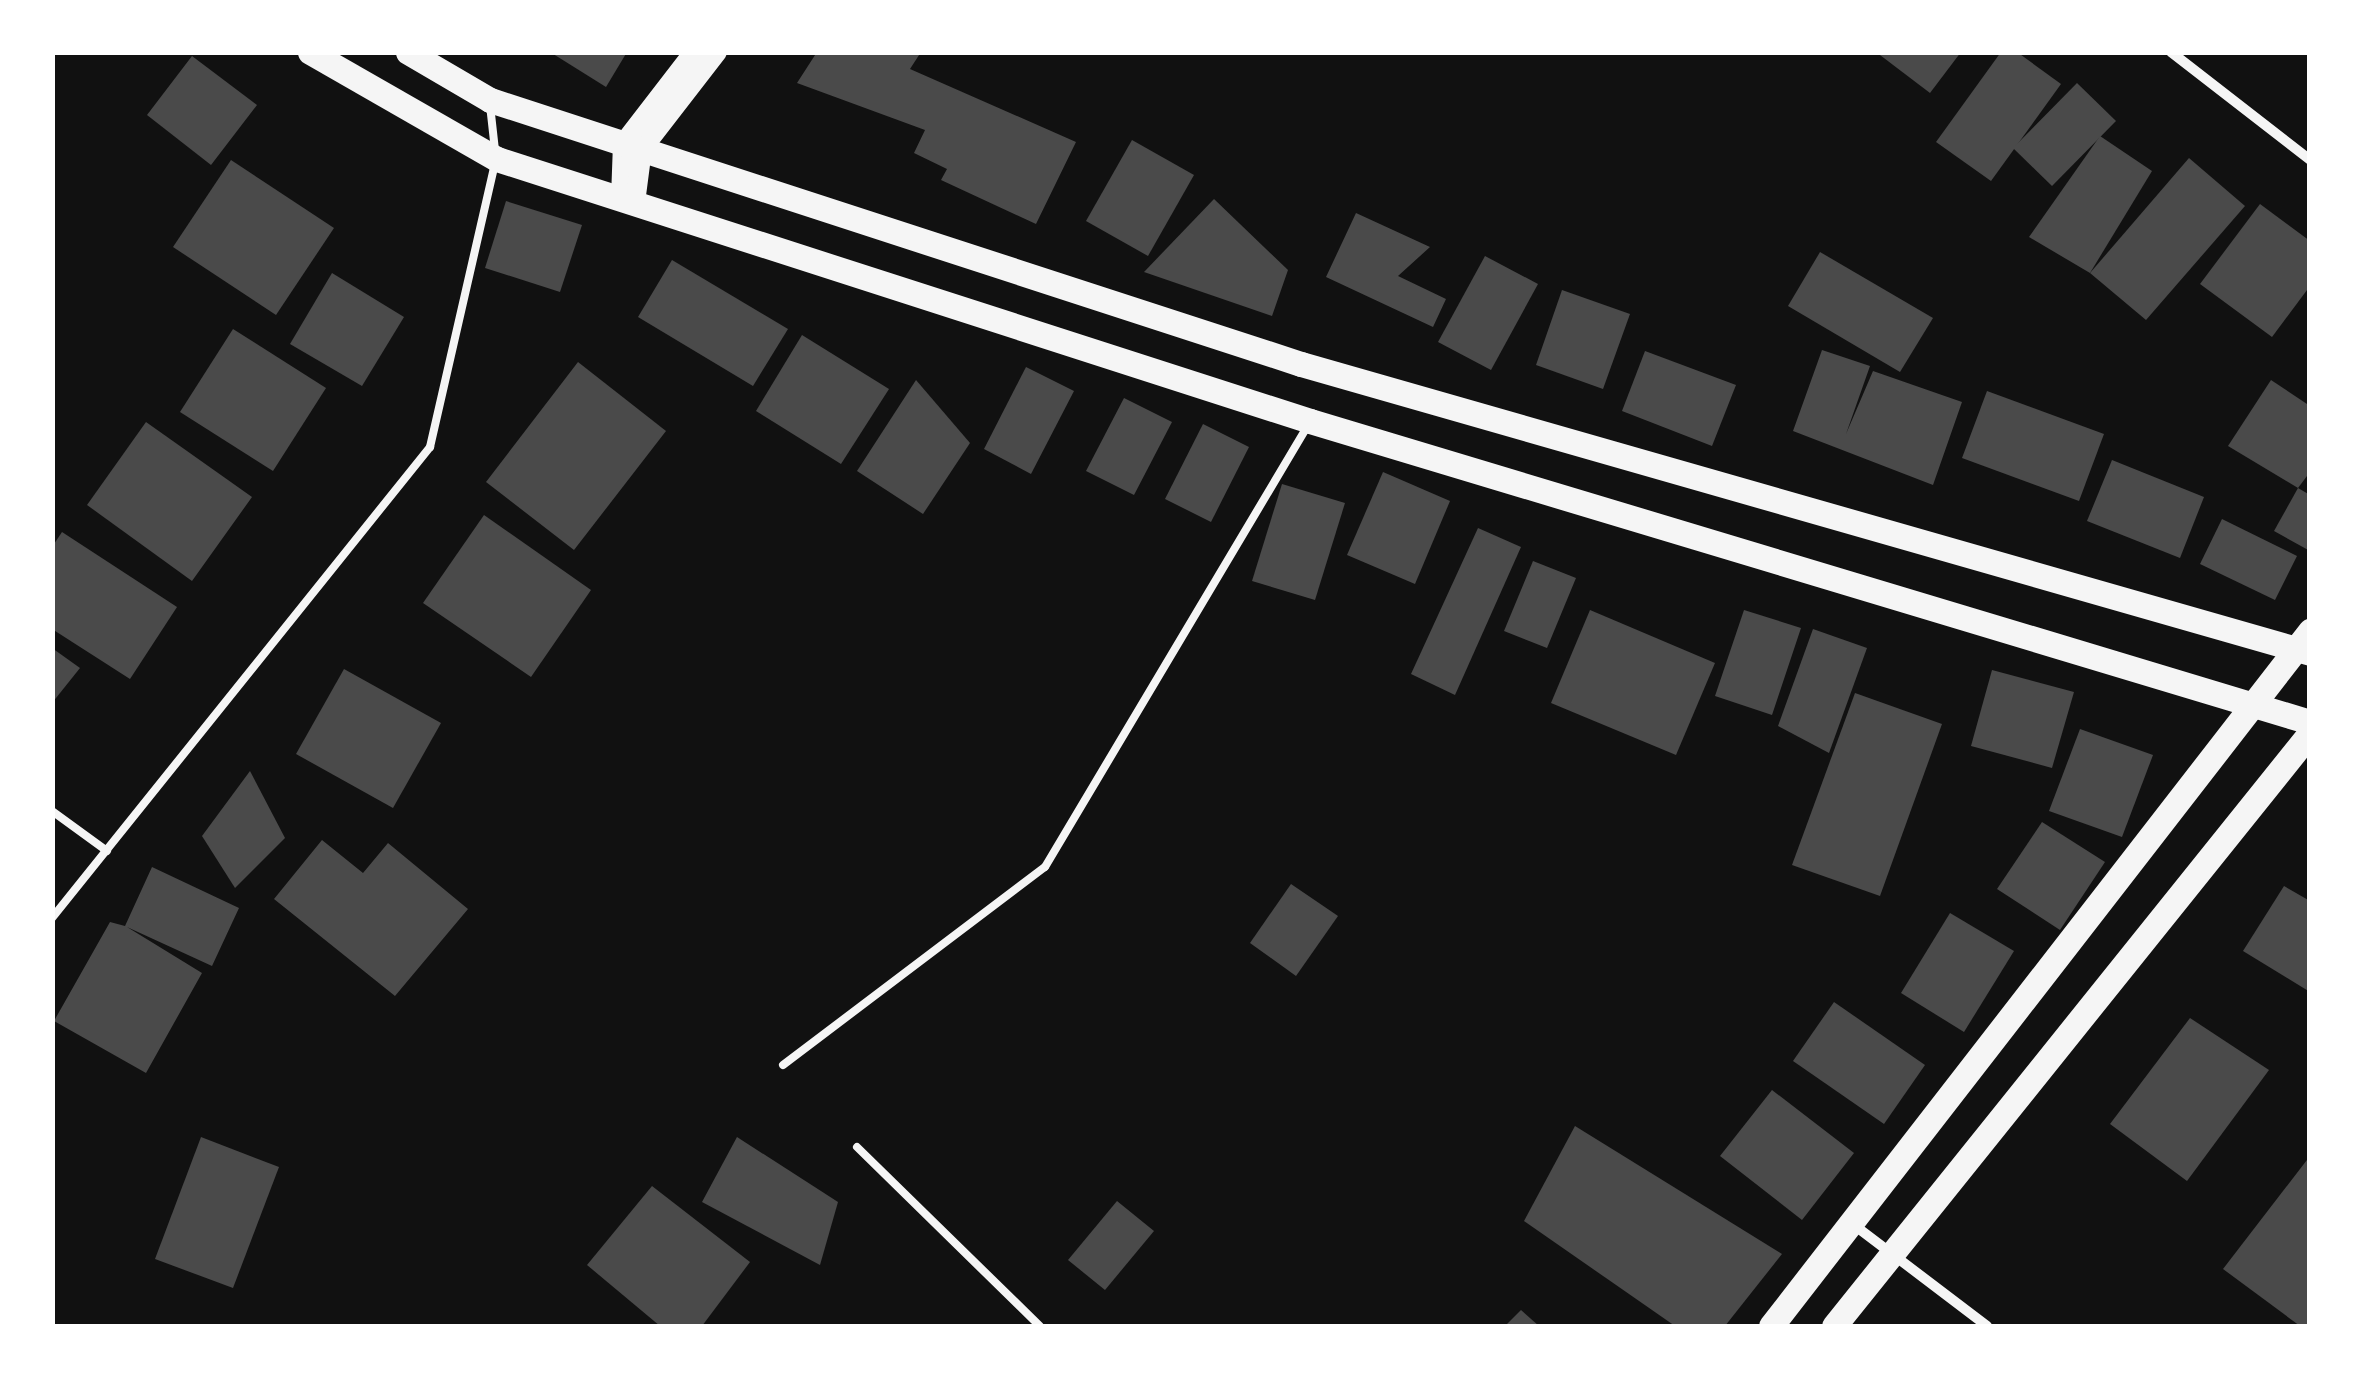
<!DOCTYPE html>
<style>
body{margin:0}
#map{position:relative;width:2362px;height:1379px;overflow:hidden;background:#111;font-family:"Open Sans",sans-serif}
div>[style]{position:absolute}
.building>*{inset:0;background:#4a4a4a}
.service>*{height:8px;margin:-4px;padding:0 4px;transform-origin:4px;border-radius:4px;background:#f5f5f5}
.minor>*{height:10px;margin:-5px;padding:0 5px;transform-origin:5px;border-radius:5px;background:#f5f5f5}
.secondary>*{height:20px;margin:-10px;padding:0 10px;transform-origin:10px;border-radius:10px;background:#f5f5f5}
.primary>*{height:25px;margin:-12.5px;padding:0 12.5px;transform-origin:12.5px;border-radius:12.5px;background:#f5f5f5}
span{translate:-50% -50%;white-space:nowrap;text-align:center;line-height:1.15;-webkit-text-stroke:8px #fff;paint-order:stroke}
.frame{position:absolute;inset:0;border:55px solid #fff;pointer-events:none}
</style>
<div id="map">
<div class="building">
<div style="clip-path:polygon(550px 52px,627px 52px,606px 87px)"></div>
<div style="clip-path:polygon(817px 52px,921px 52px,910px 69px,1076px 142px,1036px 224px,941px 180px,947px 169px,914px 153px,925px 130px,797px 83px)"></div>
<div style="clip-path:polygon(1876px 52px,1961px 52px,1930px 93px)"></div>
<div style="clip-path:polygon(2001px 52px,2017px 52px,2061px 84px,1991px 181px,1936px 142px)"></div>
<div style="clip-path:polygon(192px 56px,257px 105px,211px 165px,147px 115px)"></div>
<div style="clip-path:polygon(2077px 83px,2116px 121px,2052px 186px,2013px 148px)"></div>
<div style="clip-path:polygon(2100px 136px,2152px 171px,2090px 273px,2029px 237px)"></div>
<div style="clip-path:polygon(1132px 140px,1194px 175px,1148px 256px,1086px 221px)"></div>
<div style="clip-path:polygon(2189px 158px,2245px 206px,2146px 320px,2090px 273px)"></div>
<div style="clip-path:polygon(231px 160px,334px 228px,276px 315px,173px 247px)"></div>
<div style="clip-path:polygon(1214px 199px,1288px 270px,1272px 316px,1144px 272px)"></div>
<div style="clip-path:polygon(506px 201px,582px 225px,560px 292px,485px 268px)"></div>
<div style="clip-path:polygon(2260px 204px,2310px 241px,2310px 286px,2272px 337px,2200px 284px)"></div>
<div style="clip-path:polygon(1356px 213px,1430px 247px,1398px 276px,1446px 299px,1433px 327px,1326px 277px)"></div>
<div style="clip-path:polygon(1820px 252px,1933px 318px,1900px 372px,1788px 306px)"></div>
<div style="clip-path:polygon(1485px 256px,1538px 284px,1491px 370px,1438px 342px)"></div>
<div style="clip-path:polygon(672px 260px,788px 329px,753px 386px,638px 317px)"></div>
<div style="clip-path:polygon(332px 273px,404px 317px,362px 386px,290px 344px)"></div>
<div style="clip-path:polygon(1562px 290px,1630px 314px,1603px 389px,1536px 365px)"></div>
<div style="clip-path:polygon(233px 329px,326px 388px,273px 471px,180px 412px)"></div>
<div style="clip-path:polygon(802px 335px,889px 389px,841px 464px,756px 411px)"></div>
<div style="clip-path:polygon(1822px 350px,1870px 366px,1846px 434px,1873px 371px,1962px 402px,1933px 485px,1793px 431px)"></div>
<div style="clip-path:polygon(1645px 351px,1736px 385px,1712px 446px,1622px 411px)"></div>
<div style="clip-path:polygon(578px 362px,666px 431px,574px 550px,486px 482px)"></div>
<div style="clip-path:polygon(1026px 367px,1074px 391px,1031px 474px,984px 449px)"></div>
<div style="clip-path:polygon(916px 380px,970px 443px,923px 514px,857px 471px)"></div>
<div style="clip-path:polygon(2271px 380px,2310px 406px,2310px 472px,2298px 488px,2228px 446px)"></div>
<div style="clip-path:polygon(1987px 391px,2104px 434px,2079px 501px,1962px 458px)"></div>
<div style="clip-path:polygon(1124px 398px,1172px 422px,1134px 495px,1086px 471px)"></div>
<div style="clip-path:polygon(146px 422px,252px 497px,192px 581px,87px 505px)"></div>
<div style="clip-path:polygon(1203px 424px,1249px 447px,1211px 522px,1165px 499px)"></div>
<div style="clip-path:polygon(2112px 460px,2204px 497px,2180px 558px,2087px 521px)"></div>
<div style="clip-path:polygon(1383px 472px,1450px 501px,1415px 584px,1347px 555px)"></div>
<div style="clip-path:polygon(1282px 484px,1345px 503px,1315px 600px,1252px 581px)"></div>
<div style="clip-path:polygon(2298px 488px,2310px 495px,2310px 551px,2274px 531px)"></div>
<div style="clip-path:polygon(484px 515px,591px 590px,531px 677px,423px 603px)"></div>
<div style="clip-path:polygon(2222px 519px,2297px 556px,2275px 600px,2200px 564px)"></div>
<div style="clip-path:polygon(1478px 528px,1521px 547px,1455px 695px,1411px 674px)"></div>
<div style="clip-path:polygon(62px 532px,177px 607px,130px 679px,52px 629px,52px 547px)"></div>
<div style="clip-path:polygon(1533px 561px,1576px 578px,1547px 648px,1504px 631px)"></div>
<div style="clip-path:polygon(1590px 610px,1715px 663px,1676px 755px,1551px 703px)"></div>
<div style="clip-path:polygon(1744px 610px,1801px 628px,1772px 715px,1715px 696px)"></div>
<div style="clip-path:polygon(1813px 629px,1867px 648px,1829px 753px,1778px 726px)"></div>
<div style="clip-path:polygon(52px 648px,80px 668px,52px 703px)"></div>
<div style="clip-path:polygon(344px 669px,441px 723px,393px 808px,296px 754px)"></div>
<div style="clip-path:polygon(1992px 670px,2074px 692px,2052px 768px,1971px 746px)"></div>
<div style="clip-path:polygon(1855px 693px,1942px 724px,1880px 896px,1792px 865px)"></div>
<div style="clip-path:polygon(2080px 729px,2153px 755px,2122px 837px,2049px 811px)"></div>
<div style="clip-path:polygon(250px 771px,285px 838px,235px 888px,202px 836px)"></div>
<div style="clip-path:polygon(2042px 822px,2105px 862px,2060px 930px,1997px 889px)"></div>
<div style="clip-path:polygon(322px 840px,363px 873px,388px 843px,468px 909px,395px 996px,274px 899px)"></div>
<div style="clip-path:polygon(152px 867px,239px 908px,212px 966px,127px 927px,202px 973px,146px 1073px,54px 1021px,110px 922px,125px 926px)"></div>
<div style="clip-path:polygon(1291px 884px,1338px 916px,1296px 976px,1250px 943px)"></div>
<div style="clip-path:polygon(2284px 886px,2310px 901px,2310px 992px,2243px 951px)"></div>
<div style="clip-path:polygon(1950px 913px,2014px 951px,1964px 1032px,1901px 993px)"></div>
<div style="clip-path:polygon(1834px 1002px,1925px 1065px,1884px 1124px,1793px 1061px)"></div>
<div style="clip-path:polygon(2190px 1018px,2269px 1070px,2187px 1181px,2110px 1124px)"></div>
<div style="clip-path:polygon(1772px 1090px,1854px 1153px,1802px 1220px,1720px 1156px)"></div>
<div style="clip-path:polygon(1575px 1126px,1782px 1254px,1725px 1326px,1675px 1326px,1524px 1221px)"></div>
<div style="clip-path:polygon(201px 1137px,279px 1167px,233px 1288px,155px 1259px)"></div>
<div style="clip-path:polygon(737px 1137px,838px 1202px,820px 1265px,702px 1202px)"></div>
<div style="clip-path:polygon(2310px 1156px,2310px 1326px,2300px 1326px,2223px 1269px)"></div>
<div style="clip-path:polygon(652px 1186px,750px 1262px,702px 1326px,660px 1326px,587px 1265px)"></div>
<div style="clip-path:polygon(1117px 1201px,1154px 1231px,1105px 1290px,1068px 1260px)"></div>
<div style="clip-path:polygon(1521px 1310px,1539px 1326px,1505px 1326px)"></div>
</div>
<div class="service">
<div style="left:490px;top:105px;width:45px;rotate:83.7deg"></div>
<div style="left:52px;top:811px;width:68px;rotate:36deg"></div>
<div style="left:52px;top:918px;width:604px;rotate:-51.25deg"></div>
<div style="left:430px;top:447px;width:290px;rotate:-77.1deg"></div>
<div style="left:783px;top:1065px;width:328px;rotate:-37.1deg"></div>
<div style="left:1045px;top:867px;width:512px;rotate:-59.23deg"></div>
<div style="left:857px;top:1147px;width:256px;rotate:44.4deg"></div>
</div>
<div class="minor">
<div style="left:2171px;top:52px;width:176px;rotate:37.8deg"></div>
<div style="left:1854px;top:1225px;width:167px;rotate:37.2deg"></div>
</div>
<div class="secondary">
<div style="left:621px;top:198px;width:54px;rotate:-87.9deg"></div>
<div style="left:623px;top:144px;width:116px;rotate:-52.3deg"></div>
<div style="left:635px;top:203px;width:54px;rotate:-82.6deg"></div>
<div style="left:642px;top:149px;width:123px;rotate:-52.3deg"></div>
</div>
<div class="primary">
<div style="left:310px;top:52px;width:215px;rotate:29.8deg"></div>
<div style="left:497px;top:159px;width:854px;rotate:17.86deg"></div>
<div style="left:1310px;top:421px;width:1044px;rotate:16.75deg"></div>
<div style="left:408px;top:52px;width:95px;rotate:30.3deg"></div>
<div style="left:490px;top:100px;width:853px;rotate:18.03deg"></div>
<div style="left:1301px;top:364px;width:1050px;rotate:15.98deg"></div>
<div style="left:1771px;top:1326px;width:880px;rotate:-52.21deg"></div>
<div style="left:1834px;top:1326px;width:760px;rotate:-51.25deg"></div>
</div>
<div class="frame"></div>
</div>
